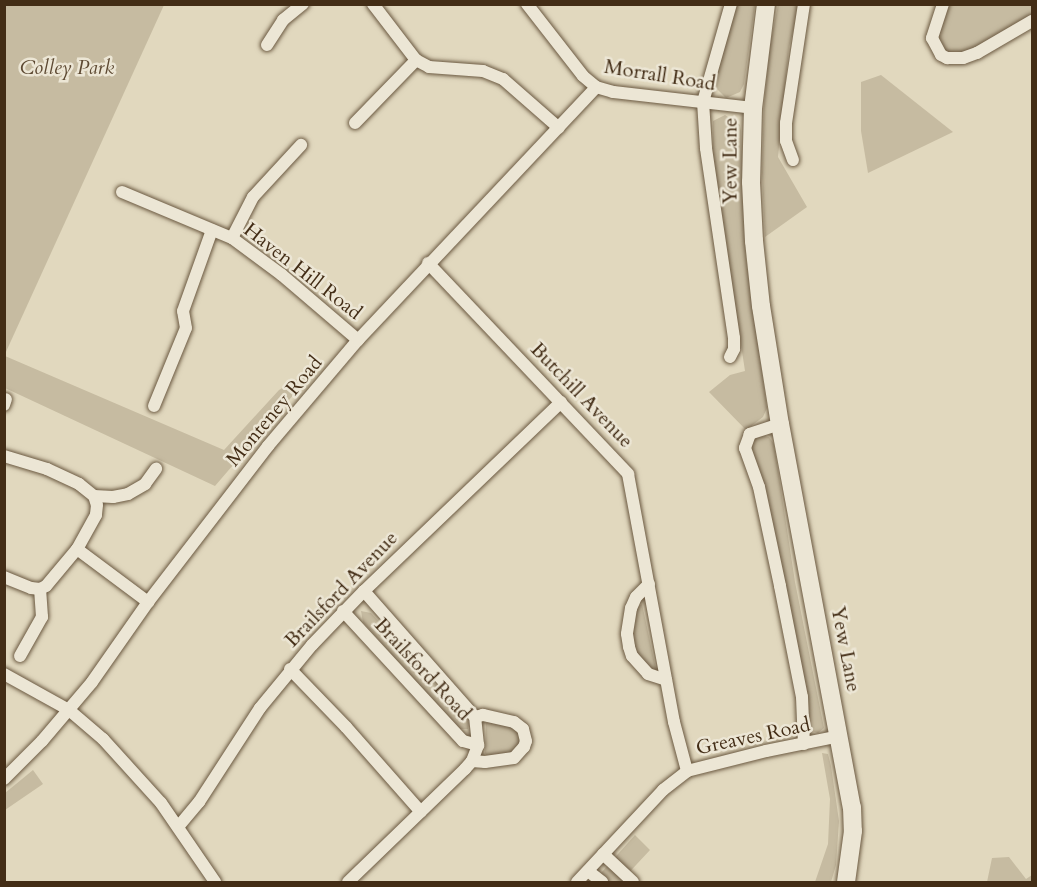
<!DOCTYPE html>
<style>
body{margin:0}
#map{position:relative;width:1037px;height:887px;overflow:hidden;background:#e1d8be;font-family:Cardo,serif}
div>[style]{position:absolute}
.green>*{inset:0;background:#c6bba1}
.roads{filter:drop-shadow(0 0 2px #6a5840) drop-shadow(0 0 2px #6a5840)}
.street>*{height:12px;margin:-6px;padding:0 6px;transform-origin:6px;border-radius:6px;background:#ece6d5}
.secondary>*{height:18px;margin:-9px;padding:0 9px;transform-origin:9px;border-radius:9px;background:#ece6d5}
span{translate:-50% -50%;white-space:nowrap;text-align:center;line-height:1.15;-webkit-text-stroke:5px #ece6d5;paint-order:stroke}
.park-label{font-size:20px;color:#5d4932;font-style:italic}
.street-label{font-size:20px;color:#432d16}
.frame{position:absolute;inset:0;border:6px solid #432d16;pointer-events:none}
</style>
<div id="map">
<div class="green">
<div style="clip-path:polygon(5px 4px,164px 5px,5px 354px,4px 5px)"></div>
<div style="clip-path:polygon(736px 5px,755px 5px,744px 84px,740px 92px,726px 98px,713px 85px)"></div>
<div style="clip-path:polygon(778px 5px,800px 5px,789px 47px,778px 157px,807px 207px,765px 237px,762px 173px,764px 105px,770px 45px)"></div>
<div style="clip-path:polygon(950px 5px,1032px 5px,1032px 15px,973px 50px,955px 55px,945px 51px,938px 41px,940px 26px)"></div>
<div style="clip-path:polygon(881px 75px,953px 132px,868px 173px,861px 131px,861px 82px)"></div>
<div style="clip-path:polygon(725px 115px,740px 125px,741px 131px,746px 258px,767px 408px,763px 417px,746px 430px,709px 392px,730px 375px,745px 371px,713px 161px,713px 121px)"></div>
<div style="clip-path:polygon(5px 356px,224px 450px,279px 390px,319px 365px,215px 486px,5px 388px)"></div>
<div style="clip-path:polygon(760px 435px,769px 437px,774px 444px,795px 582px,824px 728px,818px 733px,811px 731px,760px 471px,749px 450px,754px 437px)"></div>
<div style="clip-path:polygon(642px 604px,656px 669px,651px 670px,636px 651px,632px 633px,636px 608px)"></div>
<div style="clip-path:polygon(361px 611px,371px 613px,464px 716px,469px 723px,468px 729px,460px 729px,453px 724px,363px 622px)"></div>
<div style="clip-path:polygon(490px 721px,515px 728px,521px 740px,518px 747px,511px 753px,488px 758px,485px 753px,486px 723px)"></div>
<div style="clip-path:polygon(822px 753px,828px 754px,831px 766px,839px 821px,836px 865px,831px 882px,815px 882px,828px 844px,830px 799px)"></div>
<div style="clip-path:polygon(33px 770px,43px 784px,5px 810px,5px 793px)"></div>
<div style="clip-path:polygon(635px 835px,650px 850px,623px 879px,626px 882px,593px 882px)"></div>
<div style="clip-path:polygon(1009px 857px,1026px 879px,1032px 875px,1032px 882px,987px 882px,992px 858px)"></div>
</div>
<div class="roads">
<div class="street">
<div style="left:373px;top:4px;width:71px;rotate:52.5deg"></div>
<div style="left:416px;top:60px;width:15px;rotate:28deg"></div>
<div style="left:429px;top:67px;width:54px;rotate:4.2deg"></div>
<div style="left:483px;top:71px;width:22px;rotate:22deg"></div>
<div style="left:503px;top:79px;width:74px;rotate:41.2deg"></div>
<div style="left:527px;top:4px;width:91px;rotate:52.1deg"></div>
<div style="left:583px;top:76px;width:17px;rotate:40deg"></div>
<div style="left:596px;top:87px;width:18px;rotate:16deg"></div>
<div style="left:613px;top:92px;width:141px;rotate:6.5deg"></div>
<div style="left:943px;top:4px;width:36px;rotate:108deg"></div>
<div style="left:932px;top:38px;width:19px;rotate:62deg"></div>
<div style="left:941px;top:55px;width:7px;rotate:27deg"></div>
<div style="left:947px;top:58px;width:16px"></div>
<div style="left:963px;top:58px;width:15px;rotate:-20deg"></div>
<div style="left:977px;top:53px;width:64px;rotate:-30.2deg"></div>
<div style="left:267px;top:45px;width:30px;rotate:-57deg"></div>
<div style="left:283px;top:20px;width:26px;rotate:-39deg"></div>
<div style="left:355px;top:123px;width:88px;rotate:-45.9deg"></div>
<div style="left:793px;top:160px;width:20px;rotate:-110deg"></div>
<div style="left:786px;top:141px;width:18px;rotate:-90deg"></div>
<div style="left:786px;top:123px;width:120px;rotate:-81.4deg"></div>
<div style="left:122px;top:192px;width:119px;rotate:22.7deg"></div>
<div style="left:232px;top:238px;width:62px;rotate:36.5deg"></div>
<div style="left:282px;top:275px;width:100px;rotate:40.5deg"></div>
<div style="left:232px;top:238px;width:46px;rotate:-62.9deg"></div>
<div style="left:253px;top:197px;width:71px;rotate:-47.3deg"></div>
<div style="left:428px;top:263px;width:291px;rotate:46.5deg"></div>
<div style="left:628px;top:474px;width:252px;rotate:79.5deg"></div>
<div style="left:674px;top:722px;width:51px;rotate:75.1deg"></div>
<div style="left:730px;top:357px;width:9px;rotate:-63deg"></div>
<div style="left:734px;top:349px;width:11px;rotate:-90deg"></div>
<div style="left:734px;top:338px;width:192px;rotate:-98.4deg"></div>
<div style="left:706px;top:148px;width:46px;rotate:-93.7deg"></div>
<div style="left:703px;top:102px;width:102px;rotate:-74.1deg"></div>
<div style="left:4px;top:405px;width:6px;rotate:-72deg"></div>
<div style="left:154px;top:406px;width:84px;rotate:-67.7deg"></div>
<div style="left:186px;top:328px;width:17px;rotate:-100deg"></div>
<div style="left:183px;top:311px;width:86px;rotate:-70.3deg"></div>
<div style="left:780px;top:424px;width:32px;rotate:162deg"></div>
<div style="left:750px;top:434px;width:15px;rotate:110deg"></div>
<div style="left:745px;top:448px;width:41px;rotate:70.3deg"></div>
<div style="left:759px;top:487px;width:101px;rotate:78deg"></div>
<div style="left:780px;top:586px;width:113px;rotate:78.8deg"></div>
<div style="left:802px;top:697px;width:47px;rotate:87.6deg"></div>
<div style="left:4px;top:456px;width:45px;rotate:16.8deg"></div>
<div style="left:47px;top:469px;width:35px;rotate:25deg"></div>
<div style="left:79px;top:484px;width:19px;rotate:39deg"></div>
<div style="left:94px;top:496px;width:9px;rotate:72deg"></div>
<div style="left:97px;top:505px;width:10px;rotate:96deg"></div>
<div style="left:96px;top:515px;width:39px;rotate:119deg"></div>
<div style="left:77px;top:549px;width:48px;rotate:130deg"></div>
<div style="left:46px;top:586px;width:7px;rotate:153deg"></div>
<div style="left:40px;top:589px;width:9px;rotate:-174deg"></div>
<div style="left:31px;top:588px;width:29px;rotate:-158deg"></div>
<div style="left:94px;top:496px;width:19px;rotate:3deg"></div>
<div style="left:113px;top:497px;width:15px;rotate:-11deg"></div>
<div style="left:128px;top:494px;width:20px;rotate:-30deg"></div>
<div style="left:145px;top:484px;width:19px;rotate:-54deg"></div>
<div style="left:77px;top:549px;width:89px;rotate:36.7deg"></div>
<div style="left:649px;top:584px;width:18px;rotate:135deg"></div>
<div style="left:636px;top:597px;width:12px;rotate:114deg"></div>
<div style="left:631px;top:608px;width:26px;rotate:99deg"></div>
<div style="left:627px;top:634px;width:13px;rotate:81deg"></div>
<div style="left:629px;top:647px;width:9px;rotate:72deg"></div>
<div style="left:632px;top:656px;width:24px;rotate:48deg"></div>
<div style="left:648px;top:674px;width:19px;rotate:18deg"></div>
<div style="left:343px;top:611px;width:177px;rotate:47.3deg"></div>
<div style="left:463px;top:741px;width:16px;rotate:15deg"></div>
<div style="left:20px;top:656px;width:45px;rotate:-60.6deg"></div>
<div style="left:42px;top:617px;width:28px;rotate:-94deg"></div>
<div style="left:290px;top:669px;width:81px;rotate:46deg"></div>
<div style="left:346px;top:727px;width:113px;rotate:48.6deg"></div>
<div style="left:4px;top:674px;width:74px;rotate:29deg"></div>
<div style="left:69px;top:710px;width:45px;rotate:40.5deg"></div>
<div style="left:103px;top:739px;width:86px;rotate:47.8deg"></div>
<div style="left:161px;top:803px;width:96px;rotate:55.6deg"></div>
<div style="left:472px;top:761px;width:13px;rotate:4deg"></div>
<div style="left:485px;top:762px;width:29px;rotate:-8deg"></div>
<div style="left:514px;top:758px;width:15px;rotate:-48deg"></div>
<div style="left:524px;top:747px;width:6px;rotate:-72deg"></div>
<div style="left:526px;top:741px;width:12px;rotate:-104deg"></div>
<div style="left:523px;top:729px;width:11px;rotate:-142deg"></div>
<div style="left:514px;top:722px;width:32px;rotate:-167deg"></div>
<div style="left:483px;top:715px;width:8px;rotate:166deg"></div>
<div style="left:4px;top:779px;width:54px;rotate:-45deg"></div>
<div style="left:42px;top:741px;width:77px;rotate:-49.7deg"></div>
<div style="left:92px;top:682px;width:98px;rotate:-55deg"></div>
<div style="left:148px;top:602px;width:197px;rotate:-52.4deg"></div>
<div style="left:268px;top:446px;width:139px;rotate:-49.7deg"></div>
<div style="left:358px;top:340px;width:347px;rotate:-46.7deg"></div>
<div style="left:178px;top:827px;width:33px;rotate:-50deg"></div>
<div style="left:199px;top:802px;width:112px;rotate:-57deg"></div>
<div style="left:260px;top:708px;width:82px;rotate:-50.5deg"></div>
<div style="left:312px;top:645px;width:75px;rotate:-46.1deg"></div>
<div style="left:364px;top:591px;width:273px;rotate:-43.8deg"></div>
<div style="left:603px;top:854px;width:41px;rotate:43deg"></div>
<div style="left:588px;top:871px;width:18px;rotate:38deg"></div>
<div style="left:348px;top:882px;width:163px;rotate:-44deg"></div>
<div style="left:465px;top:769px;width:11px;rotate:-49deg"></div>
<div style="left:472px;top:761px;width:17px;rotate:-69deg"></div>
<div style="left:478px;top:745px;width:28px;rotate:-96deg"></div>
<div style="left:475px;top:717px;width:168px;rotate:-131.4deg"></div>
<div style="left:577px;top:882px;width:126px;rotate:-46.9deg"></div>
<div style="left:663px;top:790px;width:31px;rotate:-38deg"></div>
<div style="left:687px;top:771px;width:81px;rotate:-14.2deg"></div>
<div style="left:766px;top:751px;width:76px;rotate:-11.5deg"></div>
</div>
<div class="secondary">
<div style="left:766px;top:4px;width:105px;rotate:97.1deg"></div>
<div style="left:753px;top:108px;width:74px;rotate:91.5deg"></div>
<div style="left:751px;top:182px;width:59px;rotate:87.1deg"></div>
<div style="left:754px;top:241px;width:65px;rotate:83.9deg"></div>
<div style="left:761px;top:306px;width:120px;rotate:80.9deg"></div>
<div style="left:780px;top:424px;width:390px;rotate:79.4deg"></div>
<div style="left:852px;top:807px;width:24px;rotate:88deg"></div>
<div style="left:853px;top:831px;width:51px;rotate:97.8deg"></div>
</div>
</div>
<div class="park-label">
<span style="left:67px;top:67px">Colley Park</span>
</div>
<div class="street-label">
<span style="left:660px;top:75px;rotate:9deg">Morrall Road</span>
<span style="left:730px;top:161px;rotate:-90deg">Yew Lane</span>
<span style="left:303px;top:271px;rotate:38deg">Haven Hill Road</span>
<span style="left:582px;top:395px;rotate:46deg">Butchill Avenue</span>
<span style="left:274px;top:411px;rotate:-50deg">Monteney Road</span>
<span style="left:341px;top:589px;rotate:-46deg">Brailsford Avenue</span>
<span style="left:846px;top:649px;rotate:79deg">Yew Lane</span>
<span style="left:423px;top:669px;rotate:47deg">Brailsford Road</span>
<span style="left:753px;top:736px;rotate:-12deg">Greaves Road</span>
</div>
<div class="frame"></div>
</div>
